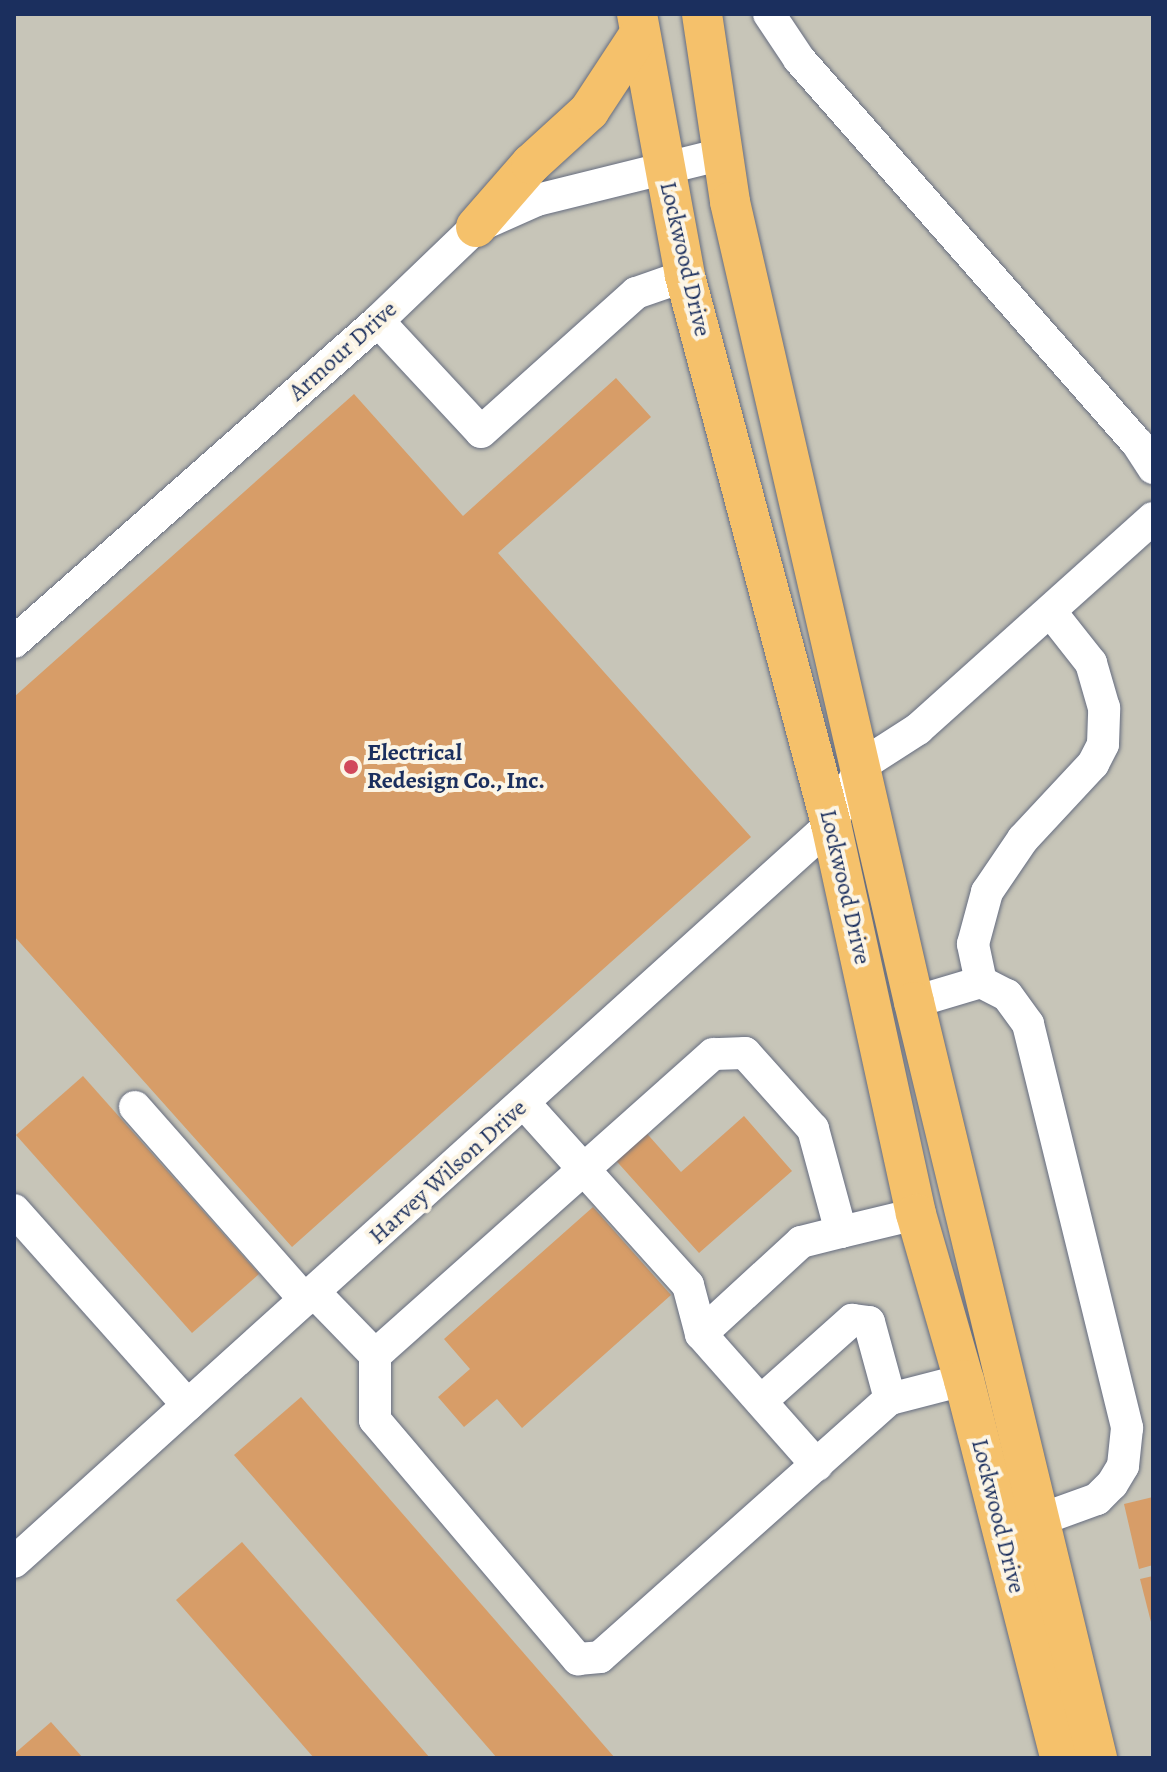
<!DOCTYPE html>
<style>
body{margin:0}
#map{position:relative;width:1167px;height:1772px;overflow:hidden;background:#edb;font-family:Alegreya,serif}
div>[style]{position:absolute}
.industrial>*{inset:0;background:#c7c5b8}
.building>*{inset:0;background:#d79d68}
.roads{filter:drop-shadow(0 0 2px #656c7f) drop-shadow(0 0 2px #656c7f)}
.minor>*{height:32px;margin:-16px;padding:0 16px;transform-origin:16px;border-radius:16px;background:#fff}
.major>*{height:40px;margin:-20px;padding:0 20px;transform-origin:20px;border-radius:20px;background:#f5c16b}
.dots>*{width:22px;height:22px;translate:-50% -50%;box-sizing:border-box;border:4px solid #fcf5e5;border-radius:50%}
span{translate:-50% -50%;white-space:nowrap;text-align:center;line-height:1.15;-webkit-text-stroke:8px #fcf5e5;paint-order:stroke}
.street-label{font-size:24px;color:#1b2f5e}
.poi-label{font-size:24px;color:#1b2f5e;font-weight:700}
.left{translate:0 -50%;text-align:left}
.frame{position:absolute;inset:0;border:16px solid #1b2f5e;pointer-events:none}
</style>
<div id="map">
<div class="industrial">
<div style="clip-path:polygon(14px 14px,1153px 14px,1153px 1758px,14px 1758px)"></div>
</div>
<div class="building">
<div style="clip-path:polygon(616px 378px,651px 417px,498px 553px,751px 837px,292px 1247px,14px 936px,14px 697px,354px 394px,463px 516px)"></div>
<div style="clip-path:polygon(83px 1076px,259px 1274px,192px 1333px,16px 1135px)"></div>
<div style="clip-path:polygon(744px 1116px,792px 1171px,699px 1253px,611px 1155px,642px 1128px,681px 1172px)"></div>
<div style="clip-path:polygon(593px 1207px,671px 1295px,522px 1428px,497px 1399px,464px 1427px,438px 1397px,470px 1369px,444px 1339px)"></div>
<div style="clip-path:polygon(301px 1397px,615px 1758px,497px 1758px,234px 1455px)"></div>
<div style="clip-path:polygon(1153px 1497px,1153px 1565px,1139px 1569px,1124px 1504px)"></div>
<div style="clip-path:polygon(242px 1542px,430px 1758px,314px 1758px,176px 1600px)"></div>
<div style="clip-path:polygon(1153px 1576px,1153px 1626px,1152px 1626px,1140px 1579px)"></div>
<div style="clip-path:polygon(51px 1722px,83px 1758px,14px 1758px,14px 1754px)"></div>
</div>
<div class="roads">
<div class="minor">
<div style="left:769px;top:14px;width:54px;rotate:56.3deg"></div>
<div style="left:799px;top:59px;width:512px;rotate:48.65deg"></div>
<div style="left:1137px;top:443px;width:30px;rotate:57deg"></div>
<div style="left:378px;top:321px;width:151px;rotate:47.1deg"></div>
<div style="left:481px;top:432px;width:208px;rotate:-41.9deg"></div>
<div style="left:636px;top:293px;width:52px;rotate:-19.1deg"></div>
<div style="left:14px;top:642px;width:485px;rotate:-41.4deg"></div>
<div style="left:378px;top:321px;width:136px;rotate:-43.8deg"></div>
<div style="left:476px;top:227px;width:67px;rotate:-23.9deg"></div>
<div style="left:537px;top:200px;width:192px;rotate:-13.9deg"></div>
<div style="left:981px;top:982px;width:39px;rotate:-102deg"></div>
<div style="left:973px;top:944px;width:54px;rotate:-74.9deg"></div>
<div style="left:987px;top:892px;width:64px;rotate:-55.8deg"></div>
<div style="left:1023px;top:839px;width:103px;rotate:-47deg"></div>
<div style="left:1093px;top:764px;width:22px;rotate:-63deg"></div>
<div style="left:1103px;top:744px;width:36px;rotate:-88deg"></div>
<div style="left:1104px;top:708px;width:47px;rotate:-106.1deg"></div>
<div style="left:1091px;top:663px;width:66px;rotate:-128.3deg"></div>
<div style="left:914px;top:1002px;width:70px;rotate:-16.6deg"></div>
<div style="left:981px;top:982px;width:29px;rotate:27deg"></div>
<div style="left:1007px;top:995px;width:36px;rotate:54deg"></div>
<div style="left:1028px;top:1024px;width:416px;rotate:76.2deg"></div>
<div style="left:1127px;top:1428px;width:38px;rotate:96deg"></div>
<div style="left:1123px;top:1466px;width:21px;rotate:121deg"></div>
<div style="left:1112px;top:1484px;width:21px;rotate:135deg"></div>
<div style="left:1097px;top:1499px;width:62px;rotate:160.1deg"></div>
<div style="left:524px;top:1103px;width:245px;rotate:48deg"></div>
<div style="left:688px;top:1285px;width:51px;rotate:75.1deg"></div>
<div style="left:701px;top:1334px;width:175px;rotate:48.5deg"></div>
<div style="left:135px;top:1107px;width:257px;rotate:48.6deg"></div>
<div style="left:14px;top:1210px;width:261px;rotate:48.3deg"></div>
<div style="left:916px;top:1214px;width:77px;rotate:166.5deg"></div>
<div style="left:841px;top:1232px;width:107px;rotate:-105.2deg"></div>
<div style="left:813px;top:1129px;width:102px;rotate:-131.8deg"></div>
<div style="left:745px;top:1053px;width:32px;rotate:178deg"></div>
<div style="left:713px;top:1054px;width:453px;rotate:138.3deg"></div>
<div style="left:375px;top:1355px;width:65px;rotate:90deg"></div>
<div style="left:375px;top:1420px;width:314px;rotate:49.7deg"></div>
<div style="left:578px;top:1659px;width:22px;rotate:-5deg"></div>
<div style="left:600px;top:1657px;width:388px;rotate:-41.7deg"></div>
<div style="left:890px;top:1399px;width:76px;rotate:-14.4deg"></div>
<div style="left:314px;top:1292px;width:88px;rotate:45.9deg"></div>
<div style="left:701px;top:1334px;width:136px;rotate:-42.6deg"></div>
<div style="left:801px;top:1242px;width:41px;rotate:-14deg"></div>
<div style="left:761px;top:1401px;width:122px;rotate:-41.7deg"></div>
<div style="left:852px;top:1320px;width:17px;rotate:7deg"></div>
<div style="left:869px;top:1322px;width:80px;rotate:74.7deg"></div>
<div style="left:14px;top:1562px;width:1101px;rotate:-42.09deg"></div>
<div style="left:831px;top:824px;width:67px;rotate:-62.3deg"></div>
<div style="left:862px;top:765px;width:67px;rotate:-32.7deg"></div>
<div style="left:918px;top:729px;width:316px;rotate:-41.9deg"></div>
</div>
<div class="major">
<div style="left:637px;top:14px;width:266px;rotate:79.6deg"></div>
<div style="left:685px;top:276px;width:567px;rotate:75.08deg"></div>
<div style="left:831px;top:824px;width:399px;rotate:77.7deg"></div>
<div style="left:916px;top:1214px;width:173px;rotate:73.9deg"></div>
<div style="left:964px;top:1380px;width:390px;rotate:75.7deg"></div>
<div style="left:702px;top:14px;width:190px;rotate:81.5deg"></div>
<div style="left:730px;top:202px;width:821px;rotate:77.05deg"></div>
<div style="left:914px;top:1002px;width:778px;rotate:76.39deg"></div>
<div style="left:476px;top:227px;width:84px;rotate:-48.9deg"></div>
<div style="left:531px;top:164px;width:79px;rotate:-42.4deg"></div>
<div style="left:589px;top:111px;width:91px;rotate:-56.7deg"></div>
</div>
</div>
<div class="dots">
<div style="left:351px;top:767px;background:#d1495b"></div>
</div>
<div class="street-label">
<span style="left:685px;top:259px;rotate:77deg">Lockwood Drive</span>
<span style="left:343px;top:351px;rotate:-42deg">Armour Drive</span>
<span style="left:845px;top:887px;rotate:77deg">Lockwood Drive</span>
<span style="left:448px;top:1172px;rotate:-42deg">Harvey Wilson Drive</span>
<span style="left:998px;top:1516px;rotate:76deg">Lockwood Drive</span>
</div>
<div class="poi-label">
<span class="left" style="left:367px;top:767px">Electrical<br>Redesign Co., Inc.</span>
</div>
<div class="frame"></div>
</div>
